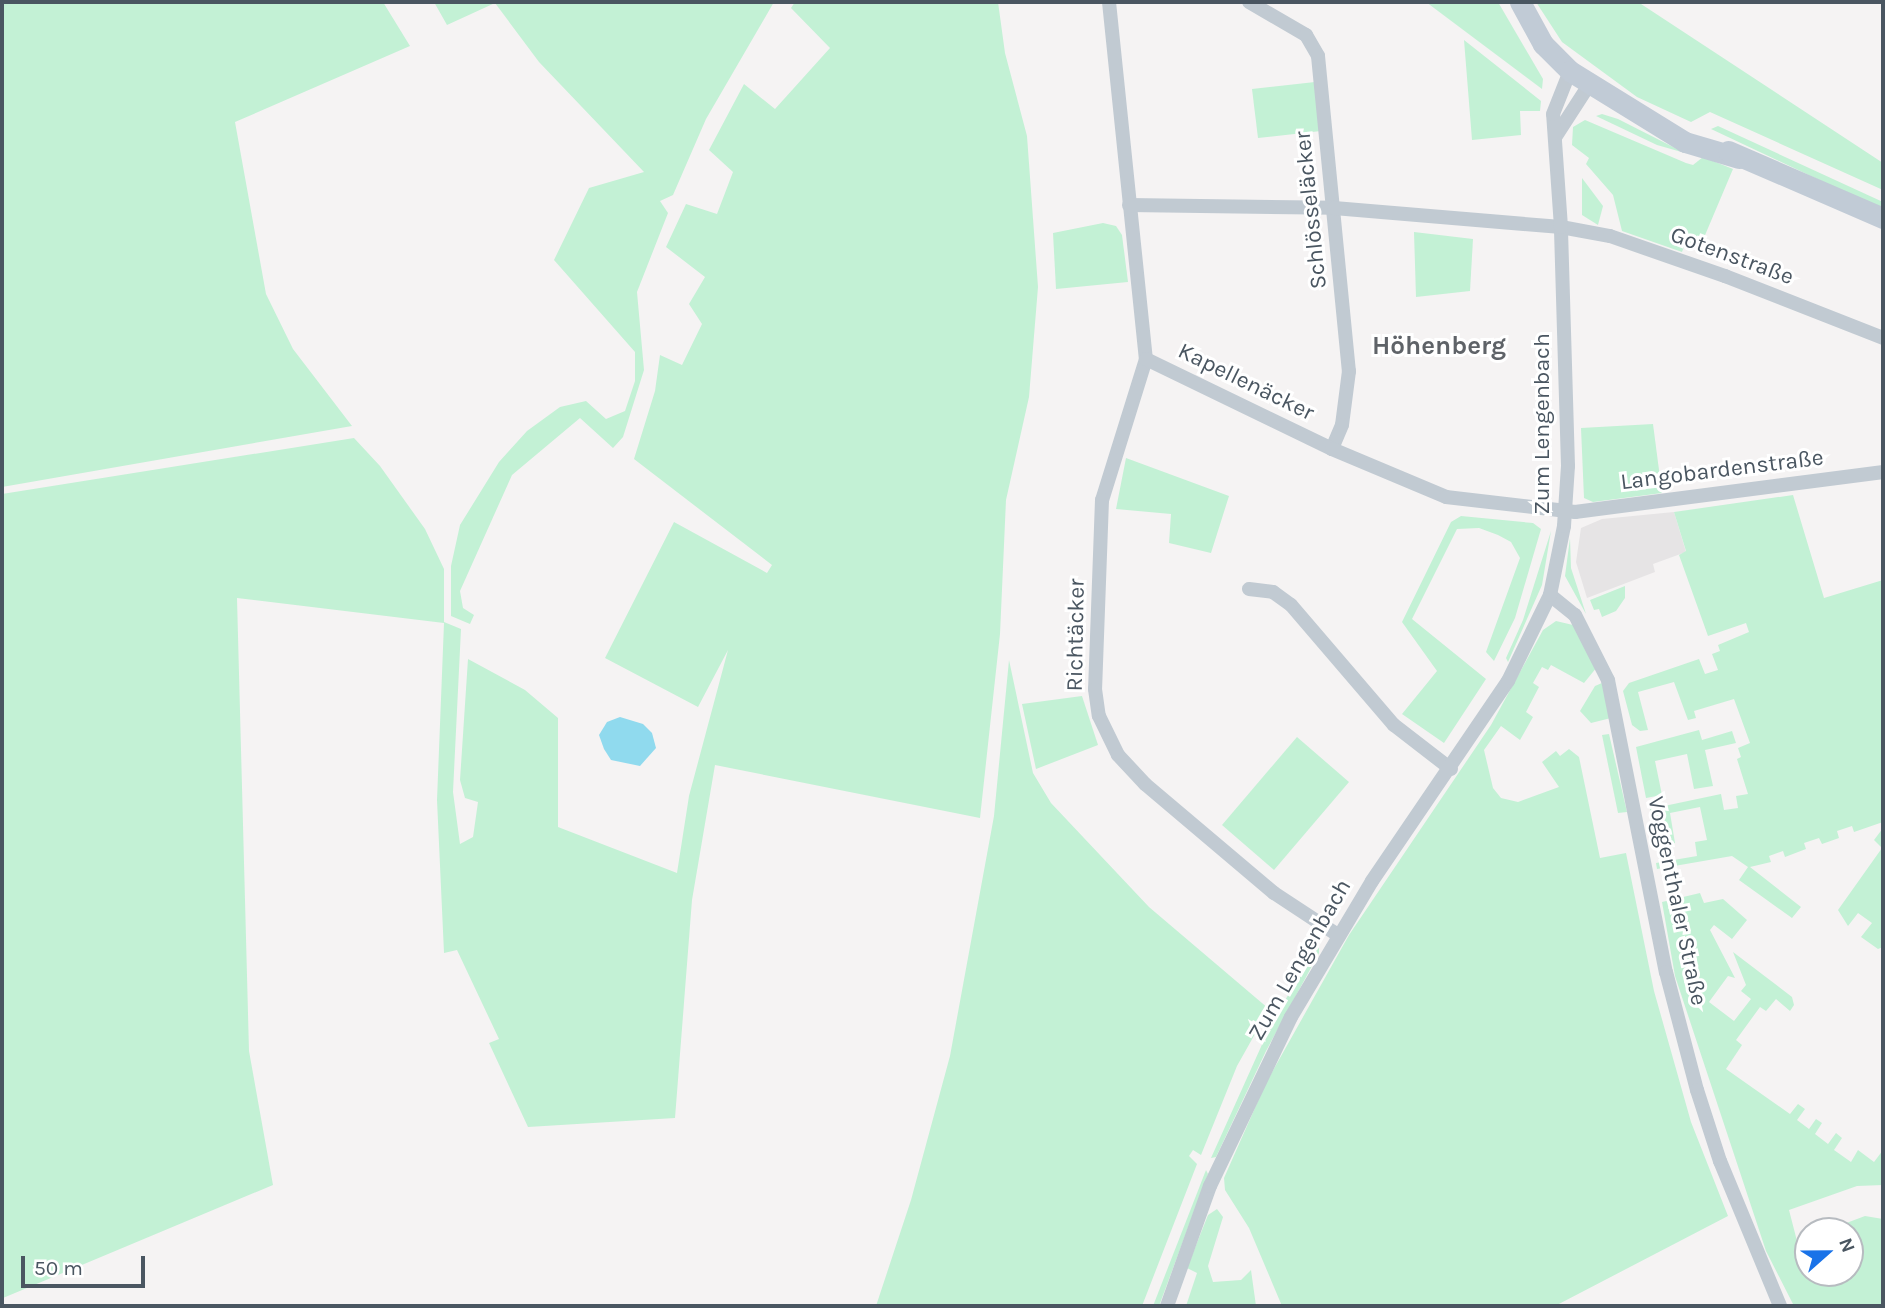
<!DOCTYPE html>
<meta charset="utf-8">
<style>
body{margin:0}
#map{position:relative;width:1885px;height:1308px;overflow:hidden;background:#f5f3f3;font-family:Karla,sans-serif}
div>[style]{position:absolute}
.education>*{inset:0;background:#e6e4e5}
.green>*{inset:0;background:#c3f1d5}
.water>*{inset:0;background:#90daee}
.street>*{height:14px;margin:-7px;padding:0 7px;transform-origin:7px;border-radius:7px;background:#c1cad2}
.secondary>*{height:21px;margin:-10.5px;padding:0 10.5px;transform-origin:10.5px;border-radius:10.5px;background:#c1cbd6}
span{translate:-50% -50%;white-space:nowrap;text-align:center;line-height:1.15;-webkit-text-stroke:6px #fff;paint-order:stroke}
.street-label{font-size:23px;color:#4a5661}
.quarter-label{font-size:26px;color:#5f6368;font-weight:700}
.frame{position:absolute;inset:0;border:4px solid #4a5661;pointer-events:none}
.north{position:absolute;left:1794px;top:1217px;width:70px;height:70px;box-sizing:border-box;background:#fff;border:2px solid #b7bbc0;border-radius:50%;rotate:69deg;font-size:19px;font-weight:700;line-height:28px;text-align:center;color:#4a5661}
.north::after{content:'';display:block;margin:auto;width:24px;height:32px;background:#1a73e8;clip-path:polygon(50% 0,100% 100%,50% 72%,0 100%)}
.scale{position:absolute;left:21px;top:1256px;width:124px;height:32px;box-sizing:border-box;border:4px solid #4a5661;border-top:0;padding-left:9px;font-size:21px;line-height:24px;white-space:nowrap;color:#4a5661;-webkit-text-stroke:5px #fff;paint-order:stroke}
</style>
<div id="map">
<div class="education">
<div style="clip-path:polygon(1674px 512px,1686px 552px,1653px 564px,1655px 572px,1587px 598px,1576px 562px,1581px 528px,1602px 519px)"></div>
</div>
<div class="green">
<div style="clip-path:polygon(2px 2px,383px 2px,410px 46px,235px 122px,266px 294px,293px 349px,352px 426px,2px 487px)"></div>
<div style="clip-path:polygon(434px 2px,774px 2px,706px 119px,673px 195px,660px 201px,668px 213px,637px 292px,644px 370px,623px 437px,613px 448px,580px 418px,512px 475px,460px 591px,463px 608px,474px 615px,470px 624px,451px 616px,451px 566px,460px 525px,499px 462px,527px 431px,560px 407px,586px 401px,606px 419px,625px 411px,635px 381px,635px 352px,554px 260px,589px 188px,644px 172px,539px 62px,495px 3px,447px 25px)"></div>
<div style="clip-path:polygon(795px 2px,998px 2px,1005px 53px,1027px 136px,1038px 287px,1029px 397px,1006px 500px,1000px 634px,980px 818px,715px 765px,692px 900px,675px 1118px,528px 1127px,489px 1043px,499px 1039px,457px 950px,444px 953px,437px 800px,444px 623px,237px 598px,249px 1051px,273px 1185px,3px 1298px,2px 1306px,2px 494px,354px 438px,380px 466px,425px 529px,444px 569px,444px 622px,461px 629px,453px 792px,460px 844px,473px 837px,478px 802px,465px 798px,460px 780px,468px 659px,525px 690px,558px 718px,558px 827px,677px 873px,689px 796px,728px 650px,698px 707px,605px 658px,674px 522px,767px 573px,772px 565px,634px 459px,655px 391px,660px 355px,682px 365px,702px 324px,689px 304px,705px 277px,666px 247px,686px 204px,717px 214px,733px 172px,709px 150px,744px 84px,775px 109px,830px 48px,791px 8px)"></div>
<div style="clip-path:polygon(1426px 2px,1498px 2px,1543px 79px,1542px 89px)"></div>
<div style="clip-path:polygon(1536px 2px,1638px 2px,1883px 163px,1883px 190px,1710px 112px,1691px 122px,1637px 97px,1562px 42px)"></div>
<div style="clip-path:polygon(1464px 40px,1541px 101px,1540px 111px,1520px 111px,1521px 135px,1472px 140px)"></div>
<div style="clip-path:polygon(1315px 82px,1321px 131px,1258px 138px,1252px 89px)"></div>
<div style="clip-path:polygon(1602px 114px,1618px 119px,1685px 153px,1657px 145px,1596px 116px)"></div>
<div style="clip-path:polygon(1585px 120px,1686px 163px,1693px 165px,1703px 157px,1733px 169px,1700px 247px,1686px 241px,1682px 252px,1622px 231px,1613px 195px,1586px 164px,1589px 158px,1572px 145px,1573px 127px)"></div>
<div style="clip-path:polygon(1718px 126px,1883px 202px,1883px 210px,1711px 129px)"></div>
<div style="clip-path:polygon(1582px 178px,1603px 206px,1598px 225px,1582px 215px)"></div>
<div style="clip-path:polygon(1103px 223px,1116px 226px,1122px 235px,1128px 282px,1056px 289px,1053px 233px)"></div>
<div style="clip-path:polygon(1414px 232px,1473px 239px,1470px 291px,1416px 297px)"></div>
<div style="clip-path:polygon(1653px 424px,1662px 493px,1593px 502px,1584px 498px,1581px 428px)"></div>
<div style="clip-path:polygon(1126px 458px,1229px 496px,1211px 553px,1169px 543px,1171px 514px,1116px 509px)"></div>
<div style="clip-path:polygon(1793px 495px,1824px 598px,1883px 580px,1883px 822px,1854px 832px,1852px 826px,1837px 831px,1839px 838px,1822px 844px,1819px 838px,1804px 843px,1806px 849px,1785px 857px,1783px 851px,1769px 856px,1771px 862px,1750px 867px,1801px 907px,1792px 918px,1739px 880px,1748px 867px,1732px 856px,1657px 869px,1656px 863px,1697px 856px,1695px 842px,1707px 840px,1700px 807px,1670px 813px,1675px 843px,1656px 848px,1650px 809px,1721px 794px,1724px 810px,1738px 808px,1736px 796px,1748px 794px,1737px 759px,1741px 757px,1738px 748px,1750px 743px,1734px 699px,1694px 711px,1696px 718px,1688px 720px,1674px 682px,1638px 692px,1648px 730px,1640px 731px,1632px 725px,1623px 691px,1629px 683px,1699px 659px,1705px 674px,1718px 670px,1712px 654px,1720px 651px,1718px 645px,1749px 632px,1746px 623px,1708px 636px,1679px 555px,1686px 551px,1674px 512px)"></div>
<div style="clip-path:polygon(1461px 516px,1533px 523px,1541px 529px,1515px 618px,1494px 661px,1486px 652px,1520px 558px,1511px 542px,1498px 535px,1479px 528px,1457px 529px,1412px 619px,1486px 679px,1444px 743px,1402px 714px,1437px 671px,1402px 622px,1451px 522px)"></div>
<div style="clip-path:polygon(1551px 531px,1542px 585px,1508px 662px,1506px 658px,1523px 620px)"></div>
<div style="clip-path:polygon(1570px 538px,1571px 568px,1586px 614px,1565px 576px)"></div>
<div style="clip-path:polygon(1625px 586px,1625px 598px,1616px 611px,1602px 617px,1599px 609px,1594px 610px,1590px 600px)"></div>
<div style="clip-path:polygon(1556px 621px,1573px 625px,1597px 667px,1584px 683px,1551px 665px,1548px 670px,1542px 667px,1533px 683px,1539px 687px,1526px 712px,1533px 717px,1520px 740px,1501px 726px,1484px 750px,1493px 788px,1501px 798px,1518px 802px,1559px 787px,1542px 762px,1556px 751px,1560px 756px,1569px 749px,1579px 757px,1600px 858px,1626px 853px,1654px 991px,1691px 1122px,1728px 1216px,1555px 1306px,1282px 1306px,1249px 1228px,1225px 1190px,1224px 1178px,1266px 1083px,1349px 935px,1491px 725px,1543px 630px)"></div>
<div style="clip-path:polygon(1009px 660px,1033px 773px,1051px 803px,1149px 907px,1269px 1009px,1237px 1066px,1201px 1155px,1193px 1150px,1189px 1156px,1197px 1164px,1142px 1306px,876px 1306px,911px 1200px,950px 1056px,994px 816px)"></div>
<div style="clip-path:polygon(1602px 683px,1611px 718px,1591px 723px,1580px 711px,1595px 686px)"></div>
<div style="clip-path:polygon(1082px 696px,1098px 745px,1036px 769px,1022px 704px)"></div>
<div style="clip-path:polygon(1699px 730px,1702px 740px,1732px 731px,1736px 743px,1705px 750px,1713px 786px,1694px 789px,1687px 754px,1655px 761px,1662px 795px,1646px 798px,1636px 747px)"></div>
<div style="clip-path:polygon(1609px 734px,1627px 812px,1618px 813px,1602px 735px)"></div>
<div style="clip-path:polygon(1297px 737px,1349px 782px,1274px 870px,1222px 825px)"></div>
<div style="clip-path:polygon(1883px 828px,1883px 947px,1878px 949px,1861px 937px,1872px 923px,1858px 913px,1848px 926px,1838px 910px,1882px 848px,1874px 840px)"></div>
<div style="clip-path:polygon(1700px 893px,1704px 903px,1723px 899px,1747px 920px,1732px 939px,1714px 925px,1710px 930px,1735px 978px,1728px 976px,1709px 1002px,1734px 1021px,1751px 999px,1741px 991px,1746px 985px,1733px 952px,1792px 997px,1794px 1005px,1790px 1011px,1776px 999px,1766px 1011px,1760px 1007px,1736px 1040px,1742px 1045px,1726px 1069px,1790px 1114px,1798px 1104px,1805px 1109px,1797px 1120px,1809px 1129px,1816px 1119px,1822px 1123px,1815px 1134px,1828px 1144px,1836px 1133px,1842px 1138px,1834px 1150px,1851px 1162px,1858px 1150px,1874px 1162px,1883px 1150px,1883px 1185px,1857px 1186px,1789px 1210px,1797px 1241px,1808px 1237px,1808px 1273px,1850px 1273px,1850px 1231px,1825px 1231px,1865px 1216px,1883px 1219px,1883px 1306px,1794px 1306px,1766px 1251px,1675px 976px,1662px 902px)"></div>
<div style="clip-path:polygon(1319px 940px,1319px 953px,1266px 1051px,1216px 1157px,1211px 1158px,1269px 1029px)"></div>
<div style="clip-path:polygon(1206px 1170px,1208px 1174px,1159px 1306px,1153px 1306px)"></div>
<div style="clip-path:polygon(1217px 1209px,1223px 1217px,1208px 1266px,1213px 1282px,1241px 1280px,1251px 1270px,1256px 1306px,1186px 1306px,1197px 1273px,1187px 1268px,1208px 1215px)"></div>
</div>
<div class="water">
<div style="clip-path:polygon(620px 717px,643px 724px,652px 733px,656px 748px,640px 766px,611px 760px,604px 749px,599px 735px,607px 722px)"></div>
</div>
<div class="street">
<div style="left:1109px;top:2px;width:359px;rotate:84.1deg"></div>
<div style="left:1146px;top:359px;width:148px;rotate:107.3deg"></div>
<div style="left:1102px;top:500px;width:189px;rotate:92.1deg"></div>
<div style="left:1095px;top:689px;width:27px;rotate:82deg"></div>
<div style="left:1099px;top:716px;width:43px;rotate:64deg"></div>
<div style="left:1118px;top:755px;width:40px;rotate:47deg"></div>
<div style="left:1145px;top:784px;width:169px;rotate:40.2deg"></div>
<div style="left:1274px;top:893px;width:77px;rotate:33.3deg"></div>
<div style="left:1249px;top:2px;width:66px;rotate:30.1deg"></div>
<div style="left:1306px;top:35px;width:24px;rotate:60deg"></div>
<div style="left:1318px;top:56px;width:317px;rotate:84.4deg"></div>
<div style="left:1349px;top:371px;width:54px;rotate:97.4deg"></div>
<div style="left:1342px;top:425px;width:26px;rotate:113deg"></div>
<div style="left:1556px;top:136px;width:61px;rotate:-57.1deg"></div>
<div style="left:1129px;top:205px;width:205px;rotate:0.8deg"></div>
<div style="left:1334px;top:208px;width:228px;rotate:4.8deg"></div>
<div style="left:1561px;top:227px;width:50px;rotate:10.4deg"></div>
<div style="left:1610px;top:236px;width:122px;rotate:19.2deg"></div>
<div style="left:1725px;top:276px;width:170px;rotate:21.4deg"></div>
<div style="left:1146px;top:359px;width:207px;rotate:25.8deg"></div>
<div style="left:1332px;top:449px;width:124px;rotate:22.8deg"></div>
<div style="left:1446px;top:497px;width:130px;rotate:6.6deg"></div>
<div style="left:1575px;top:512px;width:311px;rotate:-7.4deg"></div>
<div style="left:1249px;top:589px;width:24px;rotate:7deg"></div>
<div style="left:1273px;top:592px;width:22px;rotate:36deg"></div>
<div style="left:1291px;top:605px;width:158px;rotate:49.4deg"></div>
<div style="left:1394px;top:725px;width:72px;rotate:37.7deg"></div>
<div style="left:1550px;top:595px;width:32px;rotate:39deg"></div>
<div style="left:1575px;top:615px;width:73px;rotate:63.1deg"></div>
<div style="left:1608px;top:680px;width:298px;rotate:78.8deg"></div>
<div style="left:1666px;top:972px;width:122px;rotate:75.3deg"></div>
<div style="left:1697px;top:1090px;width:75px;rotate:72.1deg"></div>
<div style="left:1720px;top:1161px;width:157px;rotate:67.5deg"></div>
<div style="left:1167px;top:1306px;width:127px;rotate:-70.3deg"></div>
<div style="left:1210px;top:1186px;width:187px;rotate:-64.4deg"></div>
<div style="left:1291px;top:1017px;width:158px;rotate:-59.2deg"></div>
<div style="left:1372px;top:881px;width:242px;rotate:-55.8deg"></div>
<div style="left:1508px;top:681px;width:96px;rotate:-64deg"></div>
<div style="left:1550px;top:595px;width:70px;rotate:-78.5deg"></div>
<div style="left:1564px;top:526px;width:60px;rotate:-86.2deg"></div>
<div style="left:1568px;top:466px;width:239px;rotate:-91.7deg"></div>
<div style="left:1561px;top:227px;width:113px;rotate:-94deg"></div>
<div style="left:1553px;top:114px;width:46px;rotate:-68.4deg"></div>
</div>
<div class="secondary">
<div style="left:1520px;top:2px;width:48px;rotate:61.3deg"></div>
<div style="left:1543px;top:44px;width:38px;rotate:45deg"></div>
<div style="left:1570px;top:71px;width:135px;rotate:31.7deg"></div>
<div style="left:1685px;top:142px;width:56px;rotate:16.5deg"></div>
<div style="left:1728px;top:151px;width:169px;rotate:23.4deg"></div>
</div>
<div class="street-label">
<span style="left:1311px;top:210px;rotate:-96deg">Schlösseläcker</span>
<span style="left:1732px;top:256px;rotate:20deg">Gotenstraße</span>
<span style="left:1246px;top:382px;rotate:26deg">Kapellenäcker</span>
<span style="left:1542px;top:424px;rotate:-90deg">Zum Lengenbach</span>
<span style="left:1722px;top:470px;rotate:-7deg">Langobardenstraße</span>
<span style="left:1076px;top:635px;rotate:-89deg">Richtäcker</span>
<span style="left:1677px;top:901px;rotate:78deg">Voggenthaler Straße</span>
<span style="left:1300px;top:960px;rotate:-60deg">Zum Lengenbach</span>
</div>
<div class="quarter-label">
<span style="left:1439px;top:346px">Höhenberg</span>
</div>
<div class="frame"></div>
<div class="north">N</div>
<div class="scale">50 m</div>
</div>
